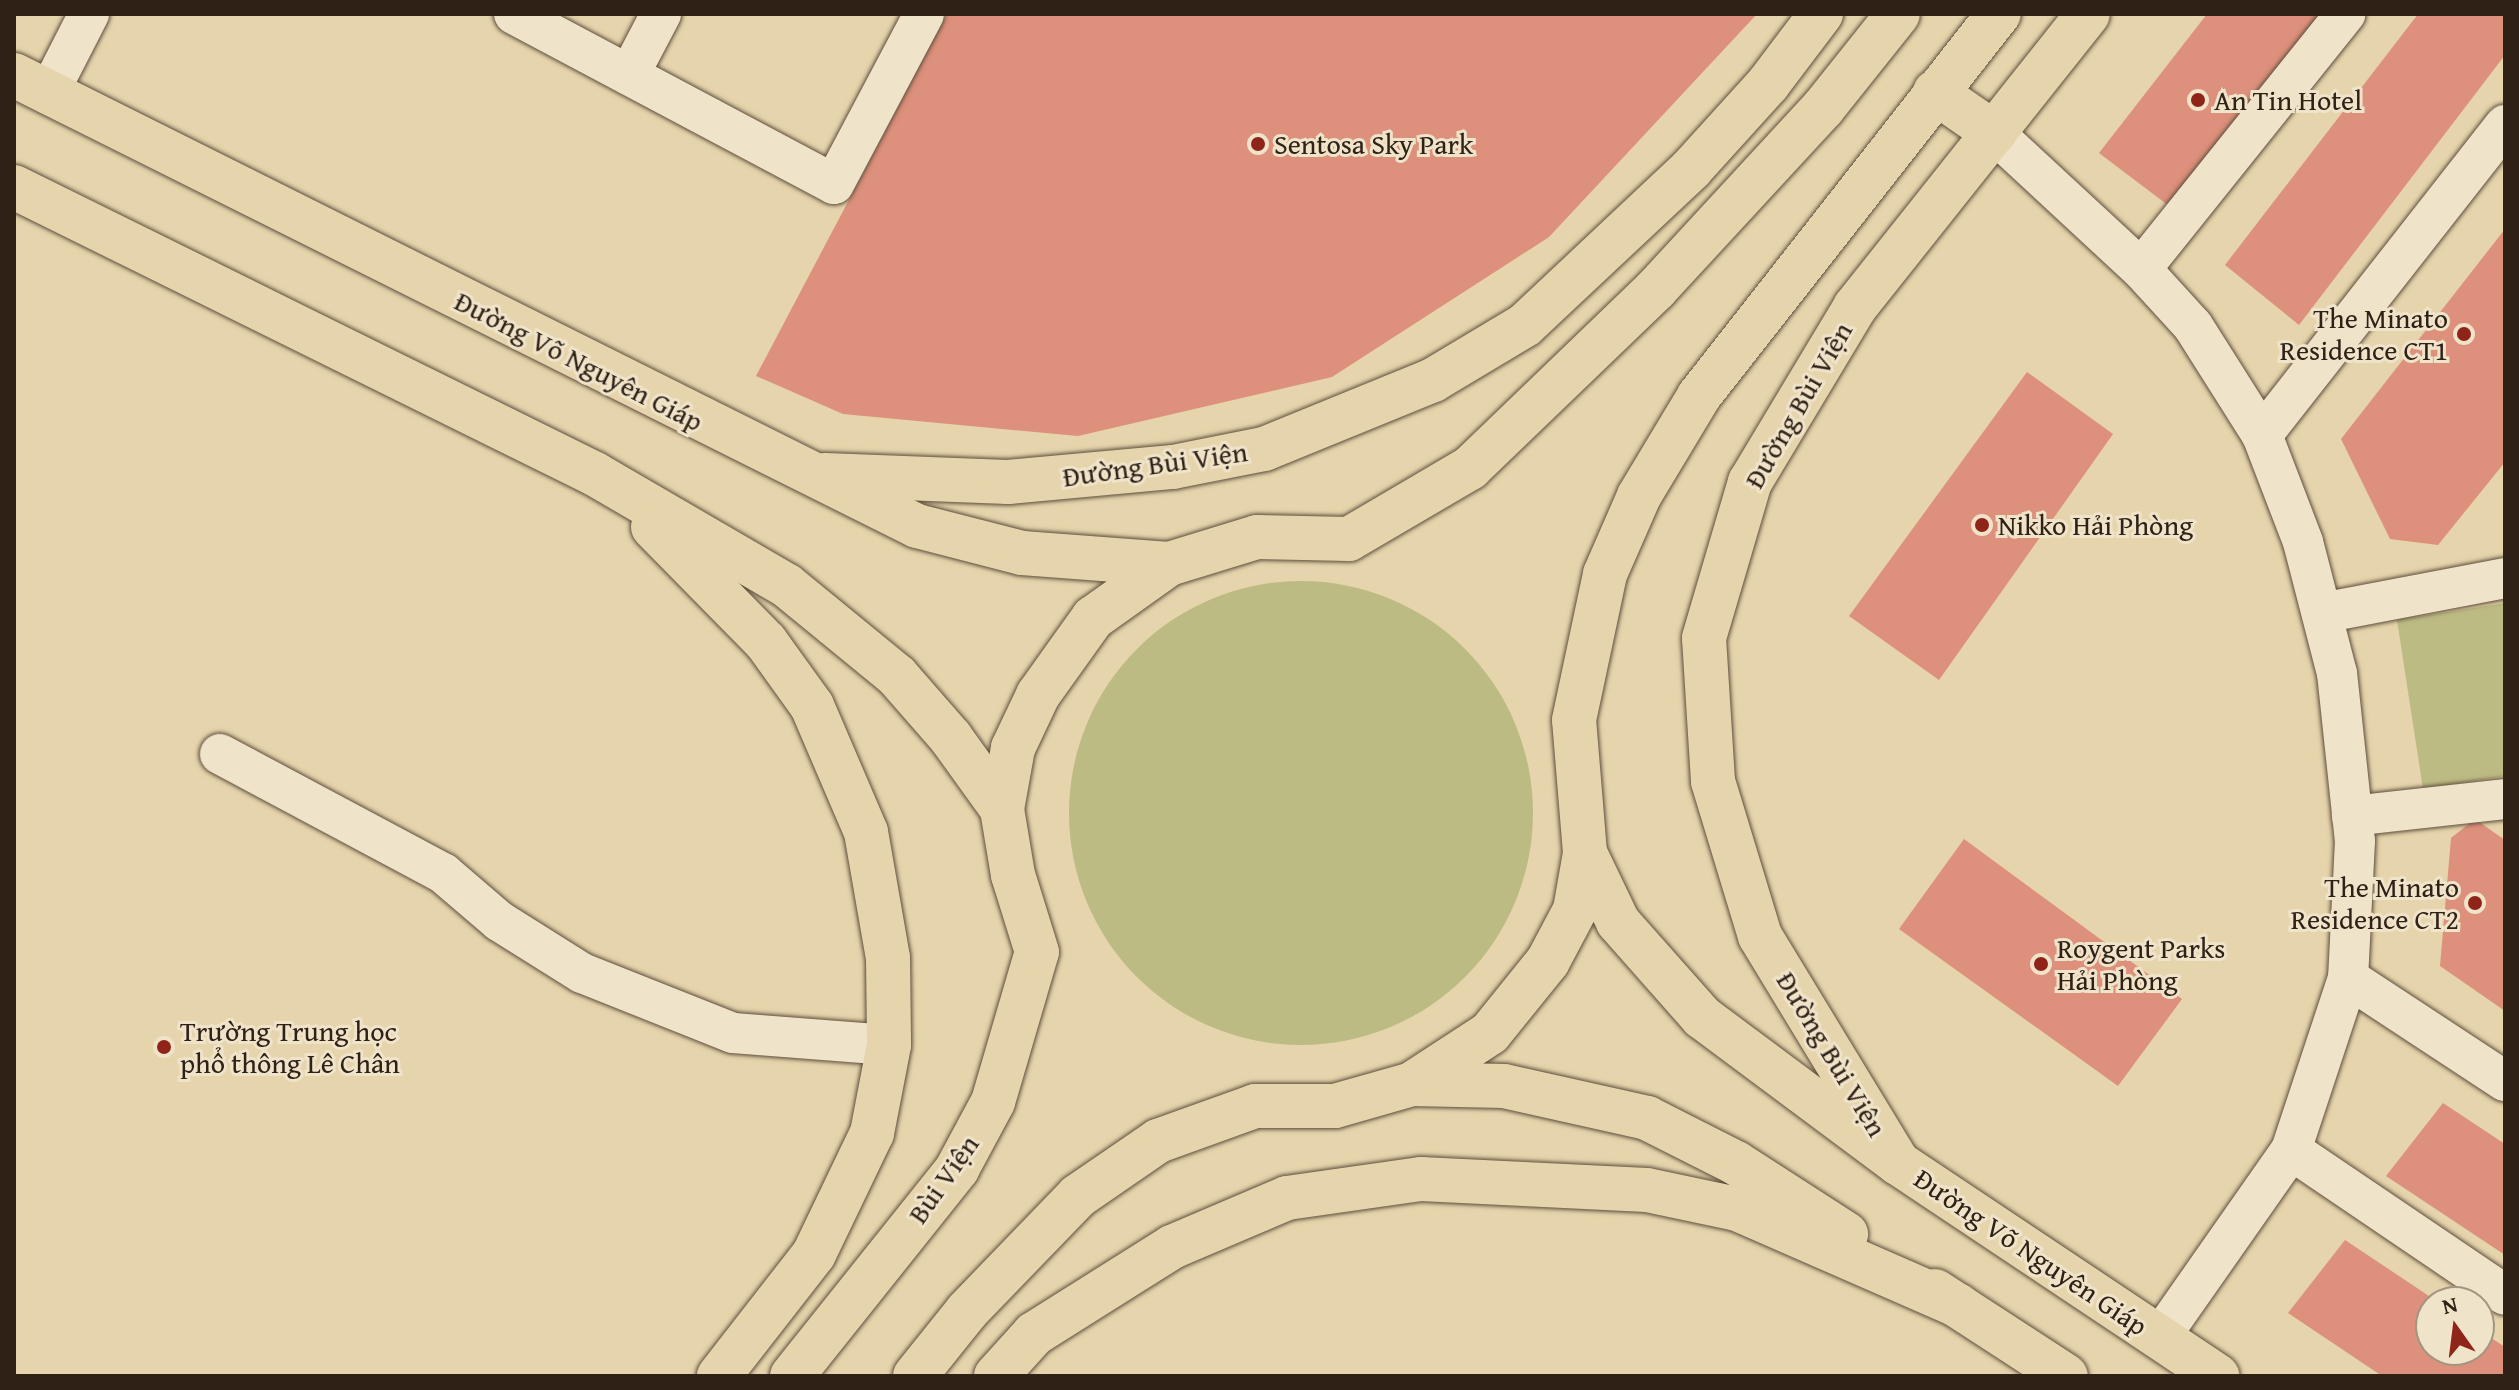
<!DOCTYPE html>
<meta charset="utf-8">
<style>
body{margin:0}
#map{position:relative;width:2519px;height:1390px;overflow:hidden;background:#e6d4ac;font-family:"Gentium Book Plus",serif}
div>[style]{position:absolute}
.green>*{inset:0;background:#bdbb84}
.round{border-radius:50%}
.building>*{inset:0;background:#dd907b}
.roads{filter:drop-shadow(0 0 2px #5e4e3c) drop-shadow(0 0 2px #5e4e3c)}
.minor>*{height:40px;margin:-20px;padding:0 20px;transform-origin:20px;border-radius:20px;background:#efe3c9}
.major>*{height:44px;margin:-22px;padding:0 22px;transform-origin:22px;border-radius:22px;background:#e6d4ac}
.dots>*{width:22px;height:22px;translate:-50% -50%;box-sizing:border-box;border:4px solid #efe3c9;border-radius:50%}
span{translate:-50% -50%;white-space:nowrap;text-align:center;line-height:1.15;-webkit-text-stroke:6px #efe3c9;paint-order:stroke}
.poi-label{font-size:28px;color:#302117}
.left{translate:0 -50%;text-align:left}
.right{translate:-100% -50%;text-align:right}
.street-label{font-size:28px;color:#302117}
.frame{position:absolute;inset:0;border:16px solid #302117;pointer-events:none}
.north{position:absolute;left:2415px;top:1286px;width:80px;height:80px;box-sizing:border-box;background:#efe3c9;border:2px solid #a39582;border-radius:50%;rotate:346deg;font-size:22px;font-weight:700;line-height:32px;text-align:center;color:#302117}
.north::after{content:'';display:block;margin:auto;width:28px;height:36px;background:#8f2418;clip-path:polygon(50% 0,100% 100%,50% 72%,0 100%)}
</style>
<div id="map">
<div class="green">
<div class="round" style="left:1069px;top:581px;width:464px;height:464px"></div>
<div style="clip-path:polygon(2505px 603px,2505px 776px,2423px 789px,2397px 620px)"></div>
</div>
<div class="building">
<div style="clip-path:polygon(947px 14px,1757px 14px,1549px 237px,1332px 377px,1078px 436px,843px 414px,756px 376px)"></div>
<div style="clip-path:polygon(2207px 14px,2321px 14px,2173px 209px,2099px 153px)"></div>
<div style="clip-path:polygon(2418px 14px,2505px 14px,2505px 55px,2299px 325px,2225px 265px)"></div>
<div style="clip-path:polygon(2505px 229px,2505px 462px,2438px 545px,2390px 539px,2341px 439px)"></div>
<div style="clip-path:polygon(2027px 372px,2113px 434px,1939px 680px,1849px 616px)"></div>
<div style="clip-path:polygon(2475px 819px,2505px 840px,2505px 1011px,2440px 966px,2451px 838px)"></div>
<div style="clip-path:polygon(1964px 839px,2182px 999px,2118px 1086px,1899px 929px)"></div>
<div style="clip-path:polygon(2443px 1103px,2505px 1144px,2505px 1255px,2386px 1176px)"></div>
<div style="clip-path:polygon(2345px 1240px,2438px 1302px,2431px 1302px,2431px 1350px,2479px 1350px,2479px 1330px,2505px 1347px,2505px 1376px,2382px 1376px,2288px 1313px)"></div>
</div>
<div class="roads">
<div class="minor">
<div style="left:514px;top:14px;width:362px;rotate:28deg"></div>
<div style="left:834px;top:184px;width:192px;rotate:-62.1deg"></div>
<div style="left:629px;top:75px;width:69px;rotate:-62.3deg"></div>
<div style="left:48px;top:94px;width:90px;rotate:-62.9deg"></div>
<div style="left:1994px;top:133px;width:200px;rotate:42.8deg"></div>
<div style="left:2141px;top:269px;width:77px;rotate:47.6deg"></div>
<div style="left:2193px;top:326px;width:129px;rotate:57.7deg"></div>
<div style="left:2262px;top:435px;width:115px;rotate:69deg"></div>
<div style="left:2303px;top:542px;width:135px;rotate:75.5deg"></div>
<div style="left:2337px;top:673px;width:169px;rotate:83.9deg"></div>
<div style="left:2355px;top:841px;width:137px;rotate:92.9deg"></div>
<div style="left:2348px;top:978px;width:181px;rotate:108.3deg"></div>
<div style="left:2291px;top:1150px;width:228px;rotate:125deg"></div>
<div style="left:2141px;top:269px;width:327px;rotate:-51.3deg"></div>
<div style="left:2262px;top:435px;width:394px;rotate:-51.9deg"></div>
<div style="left:2322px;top:613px;width:186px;rotate:-10.8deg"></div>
<div style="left:220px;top:754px;width:253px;rotate:28.1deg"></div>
<div style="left:443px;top:873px;width:74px;rotate:40.6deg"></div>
<div style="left:499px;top:921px;width:98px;rotate:32.1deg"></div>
<div style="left:582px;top:973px;width:162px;rotate:21.7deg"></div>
<div style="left:733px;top:1033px;width:156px;rotate:4.4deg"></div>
<div style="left:2352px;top:816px;width:154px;rotate:-6.3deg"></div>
<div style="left:2348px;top:978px;width:188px;rotate:33.3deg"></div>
<div style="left:2291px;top:1150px;width:258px;rotate:34.1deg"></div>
</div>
<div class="major">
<div style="left:14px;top:75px;width:1009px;rotate:26.54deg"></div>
<div style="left:917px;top:526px;width:108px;rotate:14.4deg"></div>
<div style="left:1022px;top:553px;width:147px;rotate:4.3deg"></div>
<div style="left:1935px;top:92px;width:72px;rotate:34.8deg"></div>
<div style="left:14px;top:187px;width:648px;rotate:26.29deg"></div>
<div style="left:595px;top:474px;width:221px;rotate:30.2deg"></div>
<div style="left:786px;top:585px;width:144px;rotate:39.3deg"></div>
<div style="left:897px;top:676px;width:82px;rotate:48.9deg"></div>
<div style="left:951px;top:738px;width:87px;rotate:54.3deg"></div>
<div style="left:825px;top:475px;width:183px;rotate:2.2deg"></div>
<div style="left:1008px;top:482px;width:166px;rotate:-5.2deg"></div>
<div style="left:1173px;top:467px;width:93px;rotate:-11.2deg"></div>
<div style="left:1264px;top:449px;width:183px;rotate:-22.2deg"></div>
<div style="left:1433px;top:380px;width:107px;rotate:-30.9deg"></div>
<div style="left:1525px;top:325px;width:228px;rotate:-43.2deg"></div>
<div style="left:1691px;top:169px;width:115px;rotate:-47.8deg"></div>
<div style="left:1768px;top:84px;width:88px;rotate:-52.9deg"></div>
<div style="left:653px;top:527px;width:161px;rotate:45.5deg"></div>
<div style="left:766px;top:642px;width:79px;rotate:54.3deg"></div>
<div style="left:812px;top:706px;width:137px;rotate:66.8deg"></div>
<div style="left:866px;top:832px;width:128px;rotate:80.1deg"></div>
<div style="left:888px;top:958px;width:87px;rotate:89.3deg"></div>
<div style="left:889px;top:1045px;width:90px;rotate:100.9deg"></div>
<div style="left:872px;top:1133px;width:134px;rotate:115.6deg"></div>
<div style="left:814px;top:1254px;width:155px;rotate:127.9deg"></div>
<div style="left:1585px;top:853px;width:76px;rotate:64.4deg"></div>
<div style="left:1618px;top:922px;width:127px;rotate:48.5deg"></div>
<div style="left:1702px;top:1017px;width:244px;rotate:36.7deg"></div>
<div style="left:1898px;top:1163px;width:384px;rotate:33.7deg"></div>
<div style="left:1412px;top:1084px;width:92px;rotate:1.2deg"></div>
<div style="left:1504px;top:1086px;width:147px;rotate:12.6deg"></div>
<div style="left:1647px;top:1118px;width:100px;rotate:26.8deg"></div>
<div style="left:1736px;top:1163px;width:131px;rotate:32.8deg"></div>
<div style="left:1898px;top:1163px;width:266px;rotate:-121.3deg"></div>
<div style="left:1760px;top:936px;width:162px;rotate:-106.9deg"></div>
<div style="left:1713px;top:781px;width:143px;rotate:-93.6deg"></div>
<div style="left:1704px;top:638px;width:163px;rotate:-73.6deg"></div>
<div style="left:1750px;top:482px;width:204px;rotate:-59deg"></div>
<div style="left:1855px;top:307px;width:374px;rotate:-51.5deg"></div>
<div style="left:1935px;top:1291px;width:156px;rotate:33deg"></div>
<div style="left:792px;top:1376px;width:265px;rotate:-51.4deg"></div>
<div style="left:957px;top:1169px;width:76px;rotate:-61.8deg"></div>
<div style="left:993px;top:1102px;width:156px;rotate:-73.7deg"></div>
<div style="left:1037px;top:952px;width:81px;rotate:-107.3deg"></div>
<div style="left:1013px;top:875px;width:67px;rotate:-99.5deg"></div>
<div style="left:1002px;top:809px;width:62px;rotate:-79.8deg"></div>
<div style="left:1013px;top:748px;width:59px;rotate:-64.7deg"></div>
<div style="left:1038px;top:695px;width:95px;rotate:-54.5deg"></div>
<div style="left:1093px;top:618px;width:93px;rotate:-35.4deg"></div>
<div style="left:1169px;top:564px;width:92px;rotate:-17.1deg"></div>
<div style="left:1257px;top:537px;width:92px;rotate:1.2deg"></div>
<div style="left:1349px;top:539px;width:140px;rotate:-30.4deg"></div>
<div style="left:1470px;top:468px;width:258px;rotate:-43.9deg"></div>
<div style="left:1656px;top:289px;width:246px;rotate:-47.3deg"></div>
<div style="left:1823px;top:108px;width:120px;rotate:-51.4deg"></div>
<div style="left:915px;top:1376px;width:83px;rotate:-51.3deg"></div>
<div style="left:967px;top:1311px;width:160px;rotate:-46deg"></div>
<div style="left:1078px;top:1196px;width:97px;rotate:-34.5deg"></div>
<div style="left:1158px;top:1141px;width:103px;rotate:-19.8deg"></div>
<div style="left:1255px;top:1106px;width:80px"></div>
<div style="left:1335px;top:1106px;width:80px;rotate:-15.9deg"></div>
<div style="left:1412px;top:1084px;width:93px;rotate:-33.2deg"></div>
<div style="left:1490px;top:1033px;width:92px;rotate:-51.1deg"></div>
<div style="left:1548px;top:961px;width:58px;rotate:-62.1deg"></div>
<div style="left:1575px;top:910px;width:58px;rotate:-80deg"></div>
<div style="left:1585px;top:853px;width:133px;rotate:-94.7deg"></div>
<div style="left:1574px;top:720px;width:149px;rotate:-78deg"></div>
<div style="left:1605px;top:574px;width:85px;rotate:-66.4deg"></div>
<div style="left:1639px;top:496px;width:117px;rotate:-59deg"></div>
<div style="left:1699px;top:396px;width:486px;rotate:-51.9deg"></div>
<div style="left:996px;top:1376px;width:57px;rotate:-47.9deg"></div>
<div style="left:1034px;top:1334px;width:163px;rotate:-32.2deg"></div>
<div style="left:1172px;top:1247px;width:125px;rotate:-23.1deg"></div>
<div style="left:1287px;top:1198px;width:135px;rotate:-8.1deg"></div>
<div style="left:1421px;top:1179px;width:226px;rotate:2.8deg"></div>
<div style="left:1647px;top:1190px;width:92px;rotate:11.9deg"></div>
<div style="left:1737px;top:1209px;width:242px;rotate:23.6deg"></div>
</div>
</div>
<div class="dots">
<div style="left:2198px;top:100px;background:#8f2418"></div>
<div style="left:1258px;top:144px;background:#8f2418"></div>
<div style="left:2464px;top:334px;background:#8f2418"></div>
<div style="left:1982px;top:525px;background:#8f2418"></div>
<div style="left:2475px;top:903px;background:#8f2418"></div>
<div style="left:2041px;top:964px;background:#8f2418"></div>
<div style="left:164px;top:1047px;background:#8f2418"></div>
</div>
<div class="poi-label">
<span class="left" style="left:2214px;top:100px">An Tin Hotel</span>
<span class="left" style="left:1274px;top:144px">Sentosa Sky Park</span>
<span class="right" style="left:2448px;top:334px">The Minato<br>Residence CT1</span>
<span class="left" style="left:1998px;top:525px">Nikko Hải Phòng</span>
<span class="right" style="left:2459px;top:903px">The Minato<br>Residence CT2</span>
<span class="left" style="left:2057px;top:964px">Roygent Parks<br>Hải Phòng</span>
<span class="left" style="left:180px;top:1047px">Trường Trung học<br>phổ thông Lê Chân</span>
</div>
<div class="street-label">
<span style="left:579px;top:361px;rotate:27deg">Đường Võ Nguyên Giáp</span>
<span style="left:1798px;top:405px;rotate:-60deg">Đường Bùi Viện</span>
<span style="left:1155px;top:464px;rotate:-8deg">Đường Bùi Viện</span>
<span style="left:1832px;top:1054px;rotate:59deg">Đường Bùi Viện</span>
<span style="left:943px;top:1179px;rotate:-55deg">Bùi Viện</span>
<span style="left:2031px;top:1252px;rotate:34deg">Đường Võ Nguyên Giáp</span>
</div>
<div class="frame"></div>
<div class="north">N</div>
</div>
